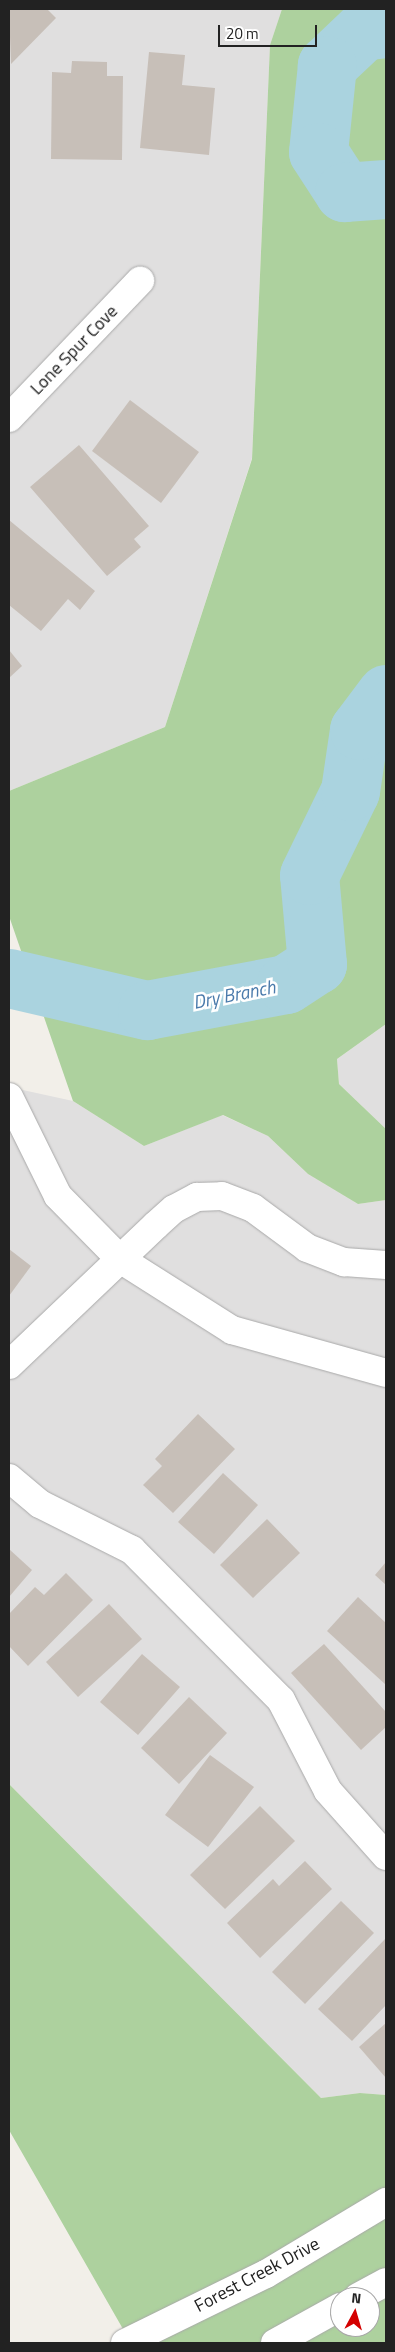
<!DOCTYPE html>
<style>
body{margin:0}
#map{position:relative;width:395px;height:2352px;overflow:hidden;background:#f2efe9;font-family:"Titillium Web",sans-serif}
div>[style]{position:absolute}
.residential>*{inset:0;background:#e0dfdf}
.forest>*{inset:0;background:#add19e}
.river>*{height:59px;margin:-29.5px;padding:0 29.5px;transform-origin:29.5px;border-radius:29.5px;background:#aad3df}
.building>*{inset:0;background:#c7bfb8}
.roads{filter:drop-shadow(0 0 1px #a9a9a9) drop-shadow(0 0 1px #a9a9a9)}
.minor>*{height:28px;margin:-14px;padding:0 14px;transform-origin:14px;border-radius:14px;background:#fff}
.tertiary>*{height:28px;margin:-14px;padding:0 14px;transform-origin:14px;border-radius:14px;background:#fff}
span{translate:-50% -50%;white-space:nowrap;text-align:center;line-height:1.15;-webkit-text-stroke:5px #fff;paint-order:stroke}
.street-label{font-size:18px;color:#222}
.water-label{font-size:19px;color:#4a7aab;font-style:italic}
.frame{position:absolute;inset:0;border:10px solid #222;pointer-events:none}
.north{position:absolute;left:330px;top:2287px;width:50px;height:50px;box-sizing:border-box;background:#fff;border:1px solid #a7a7a7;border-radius:50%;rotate:6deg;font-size:14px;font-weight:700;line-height:20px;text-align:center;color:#222}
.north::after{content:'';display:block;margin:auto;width:18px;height:22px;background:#d40000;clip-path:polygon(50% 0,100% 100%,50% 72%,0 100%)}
.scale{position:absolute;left:218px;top:25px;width:99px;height:22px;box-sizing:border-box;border:2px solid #222;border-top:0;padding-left:6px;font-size:15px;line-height:18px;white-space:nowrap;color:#222;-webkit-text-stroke:4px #fff;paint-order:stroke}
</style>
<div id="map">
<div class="residential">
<div style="clip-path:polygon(9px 9px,282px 9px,270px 45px,252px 458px,165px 727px,9px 791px)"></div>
<div style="clip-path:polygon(386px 1024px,386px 1129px,339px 1084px,337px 1059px)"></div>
<div style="clip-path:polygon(9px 1087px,73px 1101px,144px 1146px,222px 1115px,268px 1136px,308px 1174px,358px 1204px,386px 1200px,386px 2095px,360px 2093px,321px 2098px,9px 1784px)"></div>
</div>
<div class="forest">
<div style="clip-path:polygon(282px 9px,386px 9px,386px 1024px,337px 1059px,339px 1084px,386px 1129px,386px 1200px,358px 1204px,308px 1174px,268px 1136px,223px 1115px,144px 1146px,73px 1101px,9px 916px,9px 791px,165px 727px,252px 459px,270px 45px)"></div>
<div style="clip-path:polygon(evenodd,9px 1784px,321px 2098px,360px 2093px,386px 2095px,386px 2343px,131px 2343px,9px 2130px,9px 1784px,340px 2297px,370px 2297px,370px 2327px,340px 2327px,340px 2297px)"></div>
</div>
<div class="river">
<div style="left:386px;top:28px;width:23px;rotate:173deg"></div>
<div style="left:363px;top:31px;width:50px;rotate:136.6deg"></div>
<div style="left:327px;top:65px;width:87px;rotate:95.9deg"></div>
<div style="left:318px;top:152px;width:48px;rotate:57deg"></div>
<div style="left:344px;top:192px;width:42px;rotate:-4.1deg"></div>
<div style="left:9px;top:978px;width:142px;rotate:13.1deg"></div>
<div style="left:147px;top:1010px;width:141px;rotate:-10.6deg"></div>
<div style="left:286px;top:984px;width:37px;rotate:-33deg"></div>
<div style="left:317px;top:964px;width:89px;rotate:-95.1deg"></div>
<div style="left:309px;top:875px;width:93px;rotate:-64deg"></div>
<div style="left:350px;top:791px;width:62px;rotate:-81.6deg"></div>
<div style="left:359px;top:730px;width:45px;rotate:-53.1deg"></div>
</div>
<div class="building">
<div style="clip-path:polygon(9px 9px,47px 9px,56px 18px,11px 64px)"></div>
<div style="clip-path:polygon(149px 52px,185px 55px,182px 85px,215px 88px,209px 155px,140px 148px)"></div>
<div style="clip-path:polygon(72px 61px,107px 62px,107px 76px,123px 76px,122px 160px,51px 159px,52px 72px,71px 73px)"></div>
<div style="clip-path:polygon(130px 400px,199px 452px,161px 503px,92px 451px)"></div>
<div style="clip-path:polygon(79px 445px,149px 526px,134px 539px,141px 547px,107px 576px,30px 487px)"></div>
<div style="clip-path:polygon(9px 520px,95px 591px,80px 610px,68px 599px,41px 631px,9px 605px)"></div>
<div style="clip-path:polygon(9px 650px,22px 666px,9px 678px)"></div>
<div style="clip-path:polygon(9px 1249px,31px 1266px,9px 1296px)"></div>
<div style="clip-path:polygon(198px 1414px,235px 1449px,173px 1513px,143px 1485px,162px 1466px,155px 1459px)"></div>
<div style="clip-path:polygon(223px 1473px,258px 1505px,214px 1554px,178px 1522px)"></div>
<div style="clip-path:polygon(267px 1519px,300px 1553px,253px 1598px,220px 1565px)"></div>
<div style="clip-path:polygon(9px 1549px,32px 1570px,9px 1597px)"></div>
<div style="clip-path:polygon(386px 1562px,386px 1585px,375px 1575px)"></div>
<div style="clip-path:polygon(66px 1573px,93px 1600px,28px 1666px,9px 1646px,9px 1614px,35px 1587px,44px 1595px)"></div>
<div style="clip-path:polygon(358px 1597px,386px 1623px,386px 1685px,327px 1631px)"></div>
<div style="clip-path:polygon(109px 1604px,142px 1639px,78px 1697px,46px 1662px)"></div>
<div style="clip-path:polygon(324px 1644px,386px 1712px,386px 1727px,361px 1750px,291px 1673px)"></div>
<div style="clip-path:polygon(142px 1654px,180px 1687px,138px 1735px,100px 1702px)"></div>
<div style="clip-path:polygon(189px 1697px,227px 1733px,179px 1784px,141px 1748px)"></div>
<div style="clip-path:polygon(210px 1755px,254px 1787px,208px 1847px,165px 1815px)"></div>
<div style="clip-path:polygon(260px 1806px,295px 1841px,225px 1909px,190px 1875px)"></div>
<div style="clip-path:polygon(305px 1861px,332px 1889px,260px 1958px,227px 1923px,273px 1879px,279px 1886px)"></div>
<div style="clip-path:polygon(341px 1901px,374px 1933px,305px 2004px,272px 1972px)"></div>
<div style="clip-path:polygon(386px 1938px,386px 2005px,352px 2041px,318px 2009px)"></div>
<div style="clip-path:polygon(386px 2023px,386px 2078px,359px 2047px)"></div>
</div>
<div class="roads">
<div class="minor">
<div style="left:9px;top:418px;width:190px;rotate:-46.3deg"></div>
<div style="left:9px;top:1097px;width:110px;rotate:63.7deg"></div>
<div style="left:58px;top:1196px;width:88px;rotate:45.5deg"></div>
<div style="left:120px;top:1259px;width:133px;rotate:32.4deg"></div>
<div style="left:232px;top:1330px;width:160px;rotate:15.6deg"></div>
<div style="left:9px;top:1365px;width:203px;rotate:-43.6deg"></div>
<div style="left:156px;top:1225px;width:24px;rotate:-42deg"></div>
<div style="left:174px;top:1209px;width:26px;rotate:-28deg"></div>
<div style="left:197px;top:1197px;width:25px;rotate:-2deg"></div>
<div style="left:222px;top:1196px;width:33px;rotate:21deg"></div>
<div style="left:253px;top:1208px;width:67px;rotate:36.5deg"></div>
<div style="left:307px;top:1248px;width:40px;rotate:21deg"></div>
<div style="left:344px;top:1262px;width:42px;rotate:4.1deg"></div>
<div style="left:9px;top:1478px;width:40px;rotate:40deg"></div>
<div style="left:40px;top:1504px;width:103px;rotate:26.6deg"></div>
<div style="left:132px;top:1550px;width:211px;rotate:45.2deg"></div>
<div style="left:281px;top:1700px;width:102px;rotate:62.7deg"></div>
<div style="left:328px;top:1791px;width:87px;rotate:48.3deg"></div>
</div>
<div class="tertiary">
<div style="left:358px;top:2297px;width:32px;rotate:-28deg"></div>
<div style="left:125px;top:2343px;width:157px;rotate:-26.1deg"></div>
<div style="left:266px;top:2274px;width:140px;rotate:-31deg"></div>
<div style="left:275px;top:2343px;width:74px;rotate:-29deg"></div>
</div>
</div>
<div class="street-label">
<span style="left:74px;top:350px;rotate:-46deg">Lone Spur Cove</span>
<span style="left:257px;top:2275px;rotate:-28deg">Forest Creek Drive</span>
</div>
<div class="water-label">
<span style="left:234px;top:994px;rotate:-11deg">Dry Branch</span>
</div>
<div class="frame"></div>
<div class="north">N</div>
<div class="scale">20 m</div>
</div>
